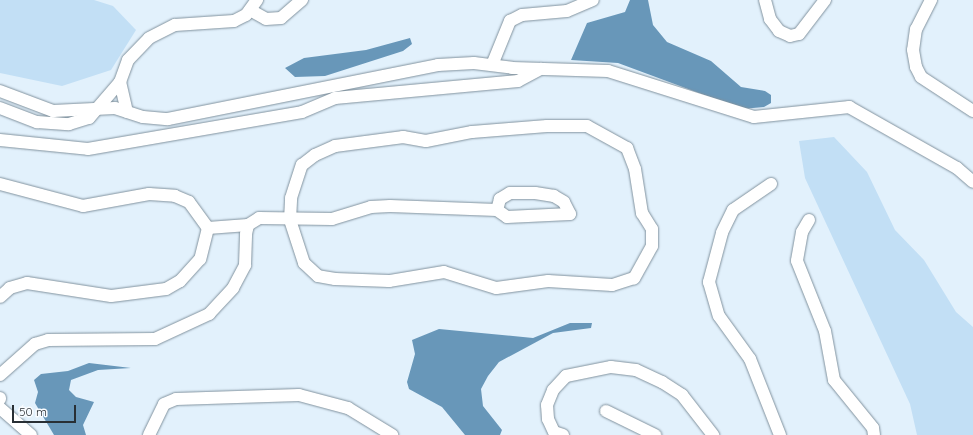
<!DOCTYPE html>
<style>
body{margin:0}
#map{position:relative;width:973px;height:435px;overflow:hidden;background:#e2f1fc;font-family:Quicksand,sans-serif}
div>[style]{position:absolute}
.green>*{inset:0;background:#c2dff5}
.water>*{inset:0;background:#6897b9}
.roads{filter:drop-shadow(0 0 1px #81929e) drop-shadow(0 0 1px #81929e)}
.minor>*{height:12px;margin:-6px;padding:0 6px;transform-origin:6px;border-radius:6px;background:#fff}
span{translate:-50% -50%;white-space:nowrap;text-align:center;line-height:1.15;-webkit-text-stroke:4px #f9fcff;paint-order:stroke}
.scale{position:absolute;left:12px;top:405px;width:64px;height:18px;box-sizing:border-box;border:2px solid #282f34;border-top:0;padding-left:5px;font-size:12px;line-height:14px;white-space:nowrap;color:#282f34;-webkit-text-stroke:3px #f9fcff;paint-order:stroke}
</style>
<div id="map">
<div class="green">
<div style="clip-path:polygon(0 0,94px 0,113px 6px,136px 30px,111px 70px,62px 86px,0 73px)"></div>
<div style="clip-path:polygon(834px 137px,867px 172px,895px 230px,924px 260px,956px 312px,973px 327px,973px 435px,917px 435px,910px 404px,805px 178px,799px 141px)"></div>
</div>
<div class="water">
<div style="clip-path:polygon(630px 0,648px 0,653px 25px,667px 42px,711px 61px,741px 87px,765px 91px,771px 95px,771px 103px,764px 107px,742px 109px,618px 63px,571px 60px,587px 23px,625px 12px)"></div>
<div style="clip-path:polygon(410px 38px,412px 44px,403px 51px,325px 76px,295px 77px,285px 68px,304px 58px,366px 50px)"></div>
<div style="clip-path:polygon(570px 323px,592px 323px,591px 328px,553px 333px,499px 362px,488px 376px,481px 389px,483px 406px,502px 430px,500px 435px,465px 435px,442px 407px,409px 389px,407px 382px,415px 354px,412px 340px,439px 329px,533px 338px)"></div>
<div style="clip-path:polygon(89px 363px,131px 368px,98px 370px,71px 380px,69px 390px,76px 397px,94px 402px,83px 425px,86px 435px,54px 435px,35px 403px,38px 392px,34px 380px,41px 374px,68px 371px)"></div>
</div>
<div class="roads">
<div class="minor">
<div style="left:765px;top:0;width:20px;rotate:75deg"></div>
<div style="left:770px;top:19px;width:15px;rotate:53deg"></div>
<div style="left:779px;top:31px;width:12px;rotate:24deg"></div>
<div style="left:790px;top:36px;width:9px;rotate:-13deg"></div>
<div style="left:799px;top:34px;width:43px;rotate:-52.6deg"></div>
<div style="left:931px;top:0;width:33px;rotate:117deg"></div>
<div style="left:916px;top:29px;width:21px;rotate:98deg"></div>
<div style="left:913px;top:50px;width:17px;rotate:80deg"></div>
<div style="left:916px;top:67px;width:11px;rotate:63deg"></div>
<div style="left:921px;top:77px;width:62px;rotate:33.2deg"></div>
<div style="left:250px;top:10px;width:18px;rotate:29deg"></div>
<div style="left:266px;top:19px;width:15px;rotate:-4deg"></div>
<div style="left:281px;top:18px;width:28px;rotate:-41deg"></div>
<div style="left:492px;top:65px;width:48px;rotate:-67.8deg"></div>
<div style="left:510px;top:21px;width:13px;rotate:-27deg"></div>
<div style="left:522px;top:15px;width:45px;rotate:-5.1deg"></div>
<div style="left:567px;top:11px;width:28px;rotate:-23deg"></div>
<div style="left:0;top:91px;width:57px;rotate:20.7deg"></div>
<div style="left:53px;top:111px;width:62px;rotate:-2.8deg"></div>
<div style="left:115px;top:108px;width:29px;rotate:18deg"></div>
<div style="left:143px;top:117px;width:25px;rotate:5deg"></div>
<div style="left:168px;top:119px;width:275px;rotate:-11.3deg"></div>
<div style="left:438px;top:65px;width:36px;rotate:-3deg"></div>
<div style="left:474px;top:63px;width:38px;rotate:7deg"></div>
<div style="left:512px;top:68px;width:96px;rotate:1.8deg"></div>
<div style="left:608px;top:71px;width:153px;rotate:17.5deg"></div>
<div style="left:754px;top:117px;width:96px;rotate:-6deg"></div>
<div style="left:849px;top:107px;width:124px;rotate:29.5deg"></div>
<div style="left:957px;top:168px;width:21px;rotate:41deg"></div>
<div style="left:0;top:108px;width:40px;rotate:21deg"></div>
<div style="left:37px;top:122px;width:32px;rotate:4deg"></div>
<div style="left:69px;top:124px;width:21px;rotate:-17deg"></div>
<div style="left:89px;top:118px;width:48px;rotate:-49.3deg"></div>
<div style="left:127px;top:112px;width:31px;rotate:-103deg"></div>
<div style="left:120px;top:82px;width:23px;rotate:-70deg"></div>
<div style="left:128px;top:60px;width:30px;rotate:-46deg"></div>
<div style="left:149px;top:38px;width:29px;rotate:-27deg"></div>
<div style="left:175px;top:25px;width:59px;rotate:-3.9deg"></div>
<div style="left:234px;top:21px;width:13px;rotate:-27deg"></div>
<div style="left:246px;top:15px;width:19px;rotate:-54deg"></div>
<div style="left:547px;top:126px;width:40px"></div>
<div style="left:587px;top:126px;width:46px;rotate:28.8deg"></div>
<div style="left:627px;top:148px;width:22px;rotate:69deg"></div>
<div style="left:635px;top:169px;width:45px;rotate:81deg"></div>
<div style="left:642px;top:213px;width:19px;rotate:58deg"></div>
<div style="left:652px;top:229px;width:17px;rotate:90deg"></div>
<div style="left:652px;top:246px;width:37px;rotate:119deg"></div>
<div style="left:634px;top:278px;width:23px;rotate:162deg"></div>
<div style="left:612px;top:285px;width:64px;rotate:-176.4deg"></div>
<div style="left:548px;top:281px;width:52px;rotate:172.3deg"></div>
<div style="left:496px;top:288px;width:54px;rotate:-162.9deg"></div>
<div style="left:444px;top:272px;width:56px;rotate:170.7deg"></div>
<div style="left:389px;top:281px;width:54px;rotate:-177.9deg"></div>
<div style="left:335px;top:279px;width:17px;rotate:-170deg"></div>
<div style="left:318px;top:276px;width:19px;rotate:-137deg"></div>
<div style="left:304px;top:263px;width:45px;rotate:-108deg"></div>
<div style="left:290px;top:220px;width:22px;rotate:-87deg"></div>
<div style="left:291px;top:198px;width:35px;rotate:-72deg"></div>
<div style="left:302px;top:165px;width:16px;rotate:-38deg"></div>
<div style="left:315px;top:155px;width:22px;rotate:-24deg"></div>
<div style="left:335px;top:146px;width:69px;rotate:-7.5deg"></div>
<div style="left:403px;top:137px;width:23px;rotate:10deg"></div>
<div style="left:426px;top:141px;width:47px;rotate:-11.1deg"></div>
<div style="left:472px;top:132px;width:75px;rotate:-4.6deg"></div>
<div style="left:0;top:140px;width:88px;rotate:5.8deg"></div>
<div style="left:88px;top:149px;width:217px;rotate:-9.8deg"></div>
<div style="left:302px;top:112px;width:36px;rotate:-23deg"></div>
<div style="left:335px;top:98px;width:184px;rotate:-5.3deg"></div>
<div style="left:518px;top:81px;width:26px;rotate:-28deg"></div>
<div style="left:0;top:184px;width:86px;rotate:14.8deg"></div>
<div style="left:83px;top:206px;width:67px;rotate:-10.3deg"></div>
<div style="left:149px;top:194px;width:26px;rotate:4deg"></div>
<div style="left:175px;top:196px;width:15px;rotate:23deg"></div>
<div style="left:189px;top:202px;width:32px;rotate:54deg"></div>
<div style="left:208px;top:228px;width:32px;rotate:104deg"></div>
<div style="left:200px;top:259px;width:30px;rotate:132deg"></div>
<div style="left:180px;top:281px;width:16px;rotate:150deg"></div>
<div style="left:166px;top:289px;width:55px;rotate:172.7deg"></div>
<div style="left:111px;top:296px;width:85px;rotate:-171.2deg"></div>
<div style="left:27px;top:283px;width:18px;rotate:164deg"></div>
<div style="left:10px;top:288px;width:13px;rotate:138deg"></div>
<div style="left:771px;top:184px;width:46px;rotate:145.6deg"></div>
<div style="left:733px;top:210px;width:25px;rotate:116deg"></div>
<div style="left:722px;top:233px;width:51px;rotate:104.9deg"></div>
<div style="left:709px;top:282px;width:35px;rotate:74deg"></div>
<div style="left:719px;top:316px;width:53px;rotate:54.2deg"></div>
<div style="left:750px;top:359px;width:82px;rotate:68.5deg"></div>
<div style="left:809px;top:220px;width:14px;rotate:120deg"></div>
<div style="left:802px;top:232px;width:29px;rotate:100deg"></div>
<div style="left:797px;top:261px;width:75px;rotate:68.2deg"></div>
<div style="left:825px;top:331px;width:50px;rotate:79.6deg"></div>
<div style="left:834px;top:380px;width:62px;rotate:50.9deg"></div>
<div style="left:873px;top:428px;width:7px;rotate:82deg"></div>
<div style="left:208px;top:228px;width:40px;rotate:-4.3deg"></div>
<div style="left:0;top:375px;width:47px;rotate:-41.5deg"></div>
<div style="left:35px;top:344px;width:14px;rotate:-17deg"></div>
<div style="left:48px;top:340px;width:107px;rotate:-0.5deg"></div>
<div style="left:155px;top:339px;width:60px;rotate:-24.8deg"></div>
<div style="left:209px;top:314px;width:35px;rotate:-47deg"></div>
<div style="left:233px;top:288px;width:26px;rotate:-62deg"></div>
<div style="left:245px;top:265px;width:31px;rotate:-88deg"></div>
<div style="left:246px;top:234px;width:9px;rotate:-77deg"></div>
<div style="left:248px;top:225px;width:13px;rotate:-32deg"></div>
<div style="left:259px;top:218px;width:73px;rotate:0.8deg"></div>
<div style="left:332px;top:219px;width:41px;rotate:-17.1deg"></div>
<div style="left:371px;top:207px;width:19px;rotate:-3deg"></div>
<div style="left:390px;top:206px;width:107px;rotate:2.1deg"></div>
<div style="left:497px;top:210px;width:12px;rotate:35deg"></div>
<div style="left:507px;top:217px;width:63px;rotate:-2.7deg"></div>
<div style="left:570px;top:214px;width:13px;rotate:-117deg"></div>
<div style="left:564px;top:202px;width:12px;rotate:-149deg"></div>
<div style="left:554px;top:196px;width:19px;rotate:-171deg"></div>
<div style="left:535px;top:193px;width:25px;rotate:180deg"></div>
<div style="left:510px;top:193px;width:12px;rotate:149deg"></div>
<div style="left:500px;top:199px;width:11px;rotate:105deg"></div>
<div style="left:0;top:398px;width:1px;rotate:90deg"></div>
<div style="left:0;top:408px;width:41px;rotate:41.1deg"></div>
<div style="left:606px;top:411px;width:55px;rotate:26.1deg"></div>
<div style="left:149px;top:435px;width:34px;rotate:-64deg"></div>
<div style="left:164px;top:404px;width:13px;rotate:-23deg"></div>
<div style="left:176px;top:399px;width:123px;rotate:-1.9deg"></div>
<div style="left:299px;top:395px;width:51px;rotate:14.9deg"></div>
<div style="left:348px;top:408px;width:52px;rotate:31.5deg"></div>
<div style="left:563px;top:435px;width:9px;rotate:-162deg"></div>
<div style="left:554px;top:432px;width:14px;rotate:-115deg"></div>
<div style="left:548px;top:419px;width:14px;rotate:-94deg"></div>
<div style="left:547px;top:405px;width:16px;rotate:-68deg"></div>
<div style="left:553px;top:390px;width:19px;rotate:-47deg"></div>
<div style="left:566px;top:376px;width:46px;rotate:-11.3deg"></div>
<div style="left:611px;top:367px;width:25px;rotate:7deg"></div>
<div style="left:636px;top:370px;width:29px;rotate:25deg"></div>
<div style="left:662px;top:382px;width:24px;rotate:33deg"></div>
<div style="left:682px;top:395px;width:51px;rotate:52.2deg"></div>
</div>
</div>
<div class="scale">50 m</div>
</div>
